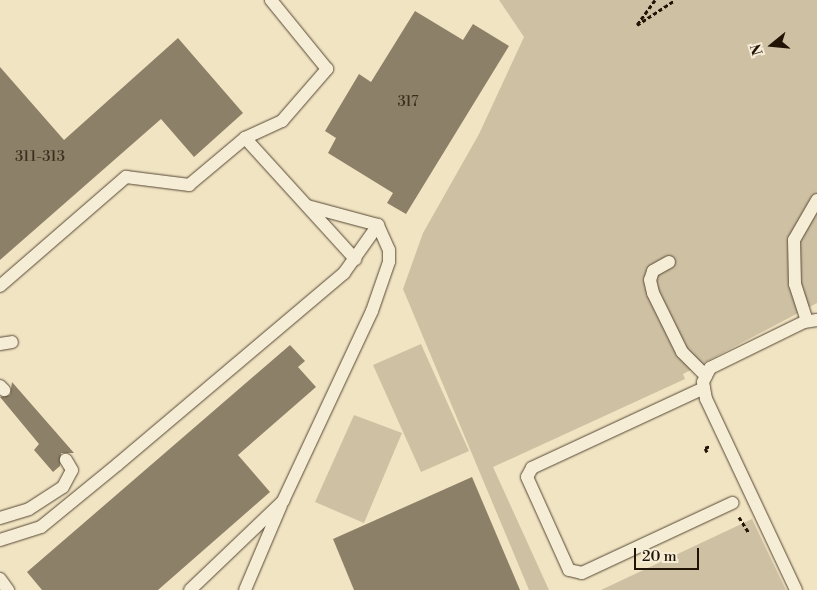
<!DOCTYPE html>
<style>
body{margin:0}
#map{position:relative;width:817px;height:590px;overflow:hidden;background:#f1e4c2;font-family:"Libre Bodoni",serif}
div>[style]{position:absolute}
.green>*{inset:0;background:#cec0a2}
.building>*{inset:0;background:#8d8068}
.path>*{height:3px;margin-top:-1.5px;transform-origin:0;background:repeating-linear-gradient(90deg,#211306 0 4px,transparent 0 6.5px)}
.roads{filter:drop-shadow(0 0 1px #554735) drop-shadow(0 0 1px #554735)}
.service>*{height:12px;margin:-6px;padding:0 6px;transform-origin:6px;border-radius:6px;background:#f6edd7}
span{translate:-50% -50%;white-space:nowrap;text-align:center;line-height:1.15;-webkit-text-stroke:4px #f6edd7;paint-order:stroke}
.number-label{font-size:15px;color:#3c2e1e}
.number-label span{-webkit-text-stroke-width:0}
.north{position:absolute;left:747px;top:20px;width:50px;height:50px;-webkit-text-stroke:4px #f6edd7;paint-order:stroke;rotate:253deg;font-size:14px;font-weight:700;line-height:20px;text-align:center;color:#211306}
.north::after{content:'';display:block;margin:auto;width:18px;height:22px;background:#211306;clip-path:polygon(50% 0,100% 100%,50% 72%,0 100%)}
.scale{position:absolute;left:634px;top:548px;width:65px;height:22px;box-sizing:border-box;border:2px solid #211306;border-top:0;padding-left:6px;font-size:15px;line-height:18px;white-space:nowrap;color:#211306;-webkit-text-stroke:4px #f6edd7;paint-order:stroke}
</style>
<div id="map">
<div class="green">
<div style="clip-path:polygon(499px 0,817px 0,817px 303px,683px 374px,685px 379px,493px 467px,549px 590px,529px 590px,403px 289px,423px 233px,479px 134px,524px 37px)"></div>
<div style="clip-path:polygon(421px 344px,469px 451px,421px 472px,373px 365px)"></div>
<div style="clip-path:polygon(354px 415px,402px 433px,364px 523px,315px 502px)"></div>
<div style="clip-path:polygon(752px 519px,786px 590px,601px 590px)"></div>
</div>
<div class="building">
<div style="clip-path:polygon(415px 11px,463px 40px,473px 24px,509px 46px,406px 214px,387px 203px,393px 193px,328px 153px,336px 138px,325px 131px,359px 74px,371px 82px)"></div>
<div style="clip-path:polygon(178px 38px,243px 113px,194px 157px,161px 119px,0 260px,0 67px,64px 140px)"></div>
<div style="clip-path:polygon(290px 345px,305px 361px,298px 367px,316px 387px,238px 455px,270px 492px,158px 590px,42px 590px,27px 572px)"></div>
<div style="clip-path:polygon(12px 382px,74px 453px,61px 453px,60px 466px,53px 472px,34px 450px,39px 444px,0 397px,10px 395px)"></div>
<div style="clip-path:polygon(472px 477px,520px 590px,354px 590px,333px 539px)"></div>
</div>
<div class="path">
<div style="left:655px;top:0;width:31px;rotate:126deg"></div>
<div style="left:637px;top:25px;width:45px;rotate:-33.3deg"></div>
<div style="left:707px;top:452px;width:4px;rotate:-117deg"></div>
<div style="left:705px;top:448px;width:5px;rotate:-22deg"></div>
<div style="left:739px;top:517px;width:19px;rotate:58deg"></div>
</div>
<div class="roads">
<div class="service">
<div style="left:245px;top:138px;width:164px;rotate:47.7deg"></div>
<div style="left:669px;top:262px;width:18px;rotate:151deg"></div>
<div style="left:653px;top:271px;width:9px;rotate:108deg"></div>
<div style="left:650px;top:280px;width:13px;rotate:77deg"></div>
<div style="left:653px;top:293px;width:66px;rotate:63.8deg"></div>
<div style="left:682px;top:352px;width:34px;rotate:45deg"></div>
<div style="left:0;top:286px;width:167px;rotate:-40.9deg"></div>
<div style="left:126px;top:177px;width:64px;rotate:7.2deg"></div>
<div style="left:189px;top:185px;width:73px;rotate:-40deg"></div>
<div style="left:245px;top:138px;width:41px;rotate:-24.7deg"></div>
<div style="left:282px;top:121px;width:69px;rotate:-49.1deg"></div>
<div style="left:327px;top:69px;width:89px;rotate:-129.1deg"></div>
<div style="left:807px;top:321px;width:39px;rotate:-108deg"></div>
<div style="left:795px;top:284px;width:44px;rotate:-91.3deg"></div>
<div style="left:794px;top:240px;width:46px;rotate:-60.1deg"></div>
<div style="left:0;top:344px;width:12px;rotate:-9deg"></div>
<div style="left:0;top:386px;width:6px;rotate:45deg"></div>
<div style="left:704px;top:388px;width:190px;rotate:155.1deg"></div>
<div style="left:532px;top:468px;width:10px;rotate:119deg"></div>
<div style="left:527px;top:477px;width:102px;rotate:65.7deg"></div>
<div style="left:569px;top:570px;width:13px;rotate:13deg"></div>
<div style="left:582px;top:573px;width:166px;rotate:-25deg"></div>
<div style="left:0;top:518px;width:30px;rotate:-17deg"></div>
<div style="left:29px;top:509px;width:40px;rotate:-32.9deg"></div>
<div style="left:63px;top:487px;width:19px;rotate:-62deg"></div>
<div style="left:72px;top:470px;width:12px;rotate:-121deg"></div>
<div style="left:0;top:540px;width:43px;rotate:-17.6deg"></div>
<div style="left:41px;top:527px;width:99px;rotate:-39.3deg"></div>
<div style="left:118px;top:464px;width:296px;rotate:-40.2deg"></div>
<div style="left:344px;top:273px;width:59px;rotate:-54.7deg"></div>
<div style="left:0;top:579px;width:14px;rotate:54deg"></div>
<div style="left:190px;top:590px;width:129px;rotate:-43.7deg"></div>
<div style="left:283px;top:501px;width:210px;rotate:-64.9deg"></div>
<div style="left:372px;top:311px;width:52px;rotate:-70.9deg"></div>
<div style="left:389px;top:262px;width:12px;rotate:-90deg"></div>
<div style="left:389px;top:250px;width:27px;rotate:-114deg"></div>
<div style="left:378px;top:225px;width:73px;rotate:-165deg"></div>
<div style="left:245px;top:590px;width:92px;rotate:-67deg"></div>
<div style="left:796px;top:590px;width:211px;rotate:-115.2deg"></div>
<div style="left:706px;top:399px;width:17px;rotate:-100deg"></div>
<div style="left:703px;top:382px;width:16px;rotate:-63deg"></div>
<div style="left:710px;top:368px;width:105px;rotate:-26.1deg"></div>
<div style="left:804px;top:322px;width:13px;rotate:-9deg"></div>
</div>
</div>
<div class="number-label">
<span style="left:408px;top:102px">317</span>
<span style="left:40px;top:157px">311-313</span>
</div>
<div class="north">N</div>
<div class="scale">20 m</div>
</div>
